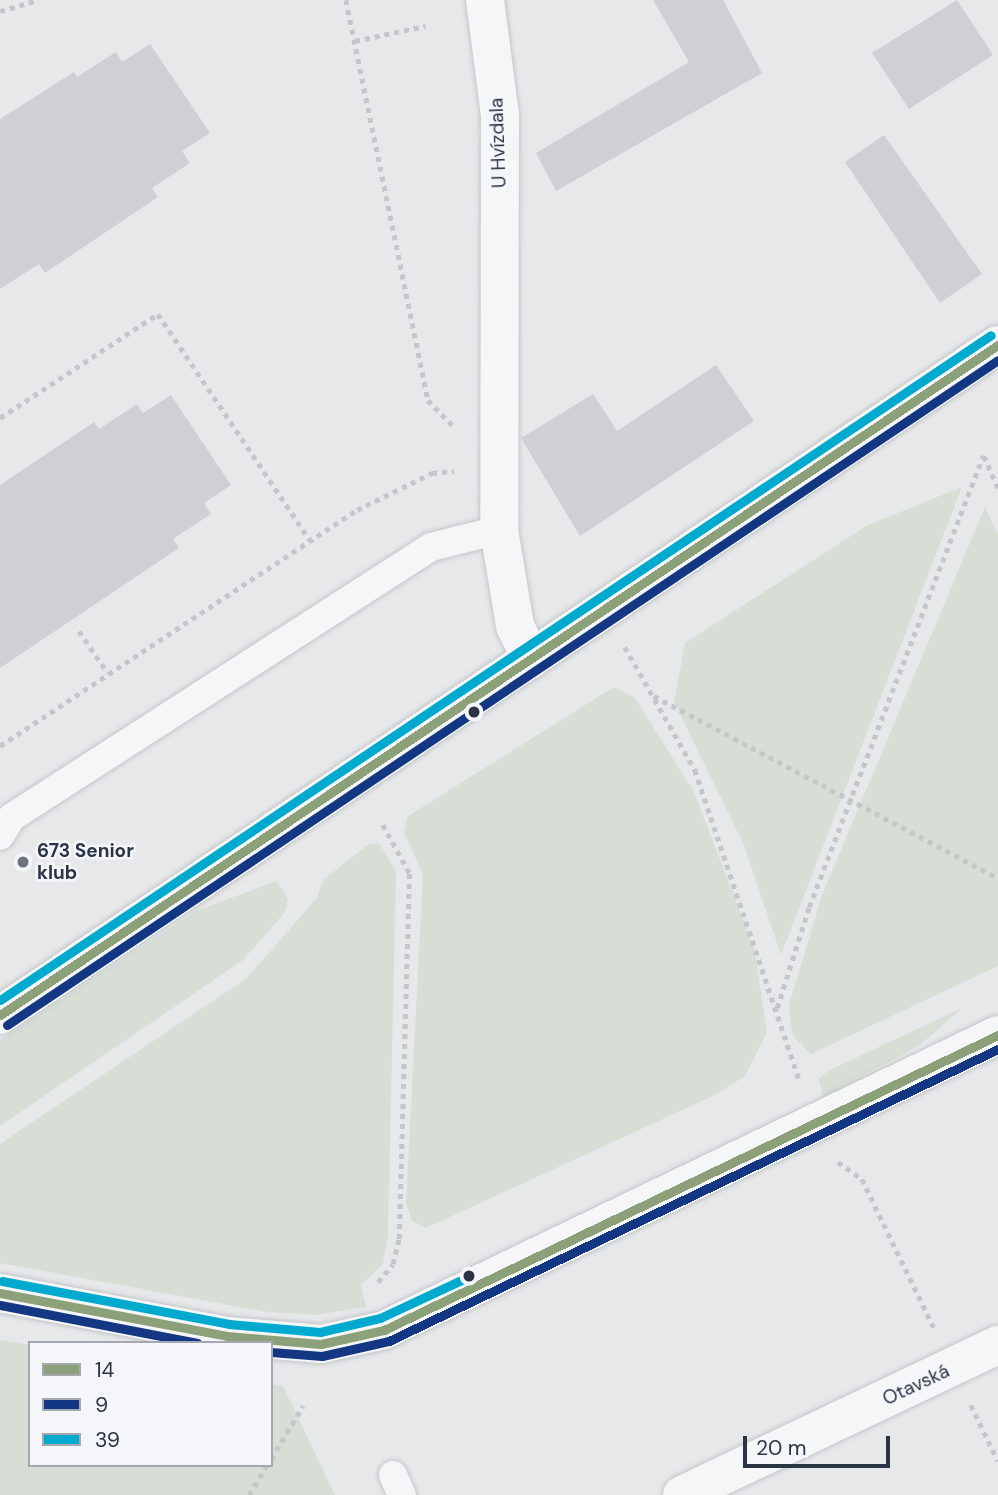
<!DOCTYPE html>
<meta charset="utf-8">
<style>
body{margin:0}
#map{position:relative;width:998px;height:1495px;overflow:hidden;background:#e6e8ea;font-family:"DM Sans",sans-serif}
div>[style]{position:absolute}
.green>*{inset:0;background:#d6ded6}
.building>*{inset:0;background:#ced0d3}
.path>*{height:4.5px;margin-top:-2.25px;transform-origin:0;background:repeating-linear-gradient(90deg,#c5c6ca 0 5px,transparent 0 10px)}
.roads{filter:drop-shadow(0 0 2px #c4c6c8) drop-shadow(0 0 2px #c4c6c8)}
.service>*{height:28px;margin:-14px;padding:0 14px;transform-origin:14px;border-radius:14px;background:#f5f6f7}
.minor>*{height:38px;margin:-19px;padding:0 19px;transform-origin:19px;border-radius:19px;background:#f5f6f7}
.tertiary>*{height:38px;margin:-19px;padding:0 19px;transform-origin:19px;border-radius:19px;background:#f5f6f7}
.bus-1>*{height:9px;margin:-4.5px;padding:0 4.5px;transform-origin:4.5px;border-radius:4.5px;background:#8ca079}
.bus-2>*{height:9px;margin:-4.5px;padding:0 4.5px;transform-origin:4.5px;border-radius:4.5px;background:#133782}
.bus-3>*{height:9px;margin:-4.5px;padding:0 4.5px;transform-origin:4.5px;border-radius:4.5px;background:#00a9ce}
.dots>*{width:19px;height:19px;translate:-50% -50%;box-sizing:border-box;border:4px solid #f4f6f9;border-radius:50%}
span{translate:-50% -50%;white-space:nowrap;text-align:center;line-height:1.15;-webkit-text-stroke:5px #f4f6f9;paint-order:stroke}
.street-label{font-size:19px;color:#2b3445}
.poi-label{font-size:19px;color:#2b3445;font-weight:700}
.left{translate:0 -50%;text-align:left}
.legend{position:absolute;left:28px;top:1341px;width:245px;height:126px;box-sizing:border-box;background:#f4f6f9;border:2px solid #a4a8b1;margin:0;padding:9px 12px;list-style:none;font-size:21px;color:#2b3445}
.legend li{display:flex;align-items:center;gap:14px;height:35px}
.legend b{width:35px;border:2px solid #a4a8b1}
.scale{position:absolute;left:743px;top:1436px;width:147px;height:32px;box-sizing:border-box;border:4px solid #2b3445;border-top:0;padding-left:9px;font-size:21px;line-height:24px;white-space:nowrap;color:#2b3445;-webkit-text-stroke:5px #f4f6f9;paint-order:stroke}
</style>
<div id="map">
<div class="green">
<div style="clip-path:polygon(962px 487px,781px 955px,744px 845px,674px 702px,685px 643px,868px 525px)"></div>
<div style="clip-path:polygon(985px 507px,998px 535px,998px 966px,811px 1054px,792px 1035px,789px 1005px,822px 895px)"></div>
<div style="clip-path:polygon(614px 687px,635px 698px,694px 792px,754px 948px,767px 1032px,745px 1076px,717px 1094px,426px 1228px,412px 1221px,406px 1202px,423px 875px,404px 832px,408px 816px)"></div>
<div style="clip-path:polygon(379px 843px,396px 871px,388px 1234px,383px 1264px,361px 1285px,366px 1307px,315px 1315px,267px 1312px,0 1263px,0 1144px,247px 978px,317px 898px,323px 880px,368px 845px)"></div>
<div style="clip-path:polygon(277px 881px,288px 900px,285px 912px,243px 960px,0 1126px,0 1040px,196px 911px)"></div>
<div style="clip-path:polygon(962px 1008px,920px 1045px,823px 1098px,819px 1079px,828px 1071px)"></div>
<div style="clip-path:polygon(0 1340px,30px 1345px,30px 1465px,271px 1465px,271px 1384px,283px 1386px,335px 1495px,0 1495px)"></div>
</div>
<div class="building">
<div style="clip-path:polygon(653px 0,723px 0,762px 73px,556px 191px,536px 153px,689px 62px)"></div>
<div style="clip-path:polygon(957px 0,993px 55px,909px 109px,872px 53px)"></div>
<div style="clip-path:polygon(150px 44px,210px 133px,182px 151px,190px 163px,152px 188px,158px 197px,45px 273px,39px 264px,0 289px,0 119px,74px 72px,77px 77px,116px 52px,122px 62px)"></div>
<div style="clip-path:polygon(884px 135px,982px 274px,940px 303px,845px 162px)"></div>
<div style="clip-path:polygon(716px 365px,754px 421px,580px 536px,521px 438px,593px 394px,617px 431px)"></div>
<div style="clip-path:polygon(171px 395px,231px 485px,204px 503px,211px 514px,173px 539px,179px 548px,0 668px,0 485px,94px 422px,99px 429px,137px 404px,143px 413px)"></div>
</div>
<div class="path">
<div style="left:346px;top:0;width:408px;rotate:78.4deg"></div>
<div style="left:428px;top:400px;width:36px;rotate:46deg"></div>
<div style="left:0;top:11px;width:40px;rotate:-16deg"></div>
<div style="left:355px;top:41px;width:72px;rotate:-12.1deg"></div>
<div style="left:0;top:418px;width:189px;rotate:-33.4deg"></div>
<div style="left:158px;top:314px;width:272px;rotate:56.1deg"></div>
<div style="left:984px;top:456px;width:35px;rotate:66deg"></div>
<div style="left:79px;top:631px;width:51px;rotate:55.4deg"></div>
<div style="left:625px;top:647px;width:142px;rotate:60.4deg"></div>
<div style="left:695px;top:770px;width:329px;rotate:71.4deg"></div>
<div style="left:654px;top:696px;width:389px;rotate:27.9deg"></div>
<div style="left:0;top:746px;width:428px;rotate:-33.5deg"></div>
<div style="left:357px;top:510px;width:84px;rotate:-26.3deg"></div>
<div style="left:432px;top:473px;width:22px;rotate:-5deg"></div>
<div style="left:777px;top:1008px;width:106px;rotate:-72.4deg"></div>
<div style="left:809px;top:907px;width:484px;rotate:-68.9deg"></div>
<div style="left:838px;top:1162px;width:29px;rotate:35deg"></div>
<div style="left:862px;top:1179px;width:165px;rotate:64.2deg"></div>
<div style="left:378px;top:1282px;width:23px;rotate:-50deg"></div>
<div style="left:393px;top:1264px;width:26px;rotate:-77deg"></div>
<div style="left:399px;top:1239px;width:366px;rotate:-88.4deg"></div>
<div style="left:409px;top:873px;width:56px;rotate:-118.9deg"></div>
<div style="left:971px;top:1405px;width:62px;rotate:64.3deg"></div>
<div style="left:271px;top:1459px;width:62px;rotate:-58.9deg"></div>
<div style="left:249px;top:1495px;width:35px;rotate:-59deg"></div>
</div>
<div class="roads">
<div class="service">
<div style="left:0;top:836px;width:22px;rotate:-58deg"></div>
<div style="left:12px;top:817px;width:498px;rotate:-32.8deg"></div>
<div style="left:431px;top:547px;width:70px;rotate:-14deg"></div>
<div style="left:393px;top:1475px;width:22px;rotate:66deg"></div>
</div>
<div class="minor">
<div style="left:485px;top:0;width:116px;rotate:82.6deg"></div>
<div style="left:500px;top:115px;width:415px;rotate:90.1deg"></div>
<div style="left:499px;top:530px;width:97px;rotate:80.5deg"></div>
<div style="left:515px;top:626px;width:37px;rotate:64deg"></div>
<div style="left:0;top:1293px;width:231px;rotate:10.7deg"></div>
<div style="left:227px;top:1336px;width:94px;rotate:4.9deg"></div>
<div style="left:321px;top:1344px;width:65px;rotate:-12.5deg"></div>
<div style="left:384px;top:1330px;width:681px;rotate:-25.66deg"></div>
<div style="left:682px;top:1495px;width:350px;rotate:-25.4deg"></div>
</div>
<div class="tertiary">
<div style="left:0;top:1015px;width:1202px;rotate:-33.88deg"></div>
</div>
</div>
<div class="bus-1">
<div style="left:0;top:1015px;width:1202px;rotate:-33.88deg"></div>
<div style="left:0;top:1293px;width:231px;rotate:10.7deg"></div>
<div style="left:227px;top:1336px;width:94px;rotate:4.9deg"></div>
<div style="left:321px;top:1344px;width:65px;rotate:-12.5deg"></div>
<div style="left:384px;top:1330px;width:681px;rotate:-25.66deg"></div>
</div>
<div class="bus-2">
<div style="left:7px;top:1025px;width:1193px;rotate:-33.86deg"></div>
<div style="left:0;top:1305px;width:201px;rotate:10.9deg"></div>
<div style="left:271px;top:1352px;width:51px;rotate:4.5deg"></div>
<div style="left:322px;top:1356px;width:69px;rotate:-12.6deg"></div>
<div style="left:389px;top:1341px;width:675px;rotate:-25.62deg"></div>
</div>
<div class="bus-3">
<div style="left:0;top:1000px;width:1193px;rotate:-33.86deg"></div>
<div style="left:2px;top:1281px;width:231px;rotate:10.7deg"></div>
<div style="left:229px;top:1324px;width:91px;rotate:5deg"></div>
<div style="left:320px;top:1332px;width:62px;rotate:-13.1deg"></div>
<div style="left:380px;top:1318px;width:99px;rotate:-25deg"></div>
</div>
<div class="dots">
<div style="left:474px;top:712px;background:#2b3445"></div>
<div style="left:23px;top:862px;background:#6c737f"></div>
<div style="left:469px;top:1276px;background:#2b3445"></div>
</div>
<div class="street-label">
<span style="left:498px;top:143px;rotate:-92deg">U Hvízdala</span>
<span style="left:916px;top:1385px;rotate:-25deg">Otavská</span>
</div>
<div class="poi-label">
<span class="left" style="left:37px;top:862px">673 Senior<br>klub</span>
</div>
<ul class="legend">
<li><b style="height:9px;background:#8ca079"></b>14</li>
<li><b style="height:9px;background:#133782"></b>9</li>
<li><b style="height:9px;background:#00a9ce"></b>39</li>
</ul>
<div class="scale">20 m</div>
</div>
